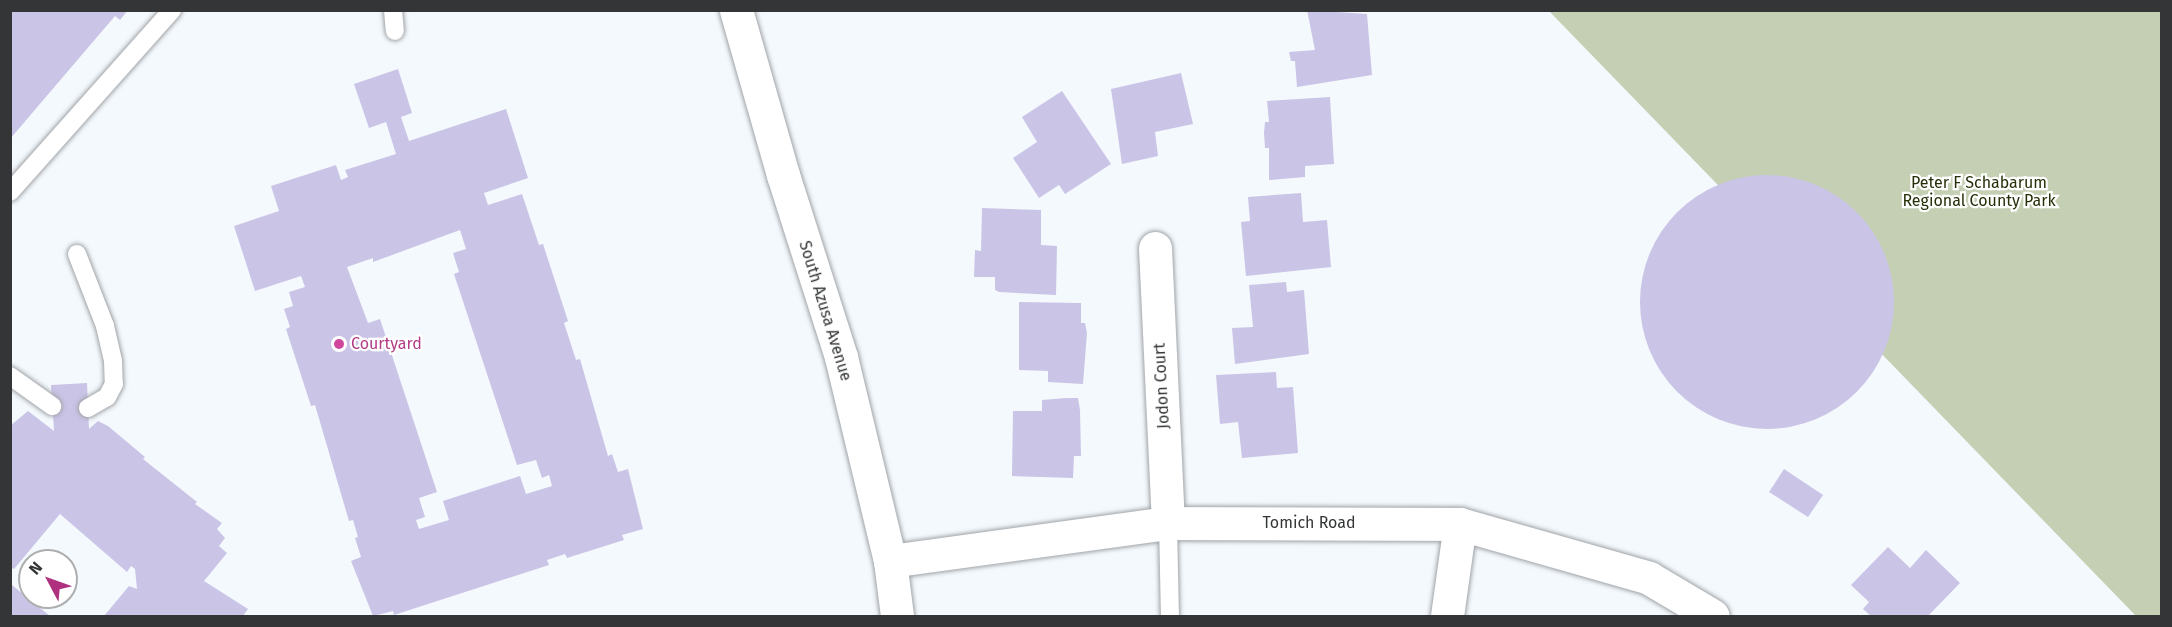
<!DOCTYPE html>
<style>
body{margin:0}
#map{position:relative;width:2172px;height:627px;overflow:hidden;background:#f4f9fd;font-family:"Fira Sans",sans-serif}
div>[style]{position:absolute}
.green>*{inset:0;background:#c4cfb3}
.building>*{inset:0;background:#cac4e7}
.round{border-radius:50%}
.roads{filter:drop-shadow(0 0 2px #a0a4a8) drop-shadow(0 0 2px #a0a4a8)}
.service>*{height:18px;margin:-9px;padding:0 9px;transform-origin:9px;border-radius:9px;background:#fff}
.minor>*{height:33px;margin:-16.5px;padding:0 16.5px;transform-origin:16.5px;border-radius:16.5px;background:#fff}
.tertiary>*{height:33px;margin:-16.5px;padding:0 16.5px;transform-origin:16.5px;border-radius:16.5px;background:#fff}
.dots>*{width:16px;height:16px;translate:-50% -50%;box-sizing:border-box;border:3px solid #fff;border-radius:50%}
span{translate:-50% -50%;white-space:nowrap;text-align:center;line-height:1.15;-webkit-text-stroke:4.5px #fff;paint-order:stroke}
.park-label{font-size:16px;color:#253008}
.street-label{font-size:16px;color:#333536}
.hotel-label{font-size:16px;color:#b23c85}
.left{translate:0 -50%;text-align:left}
.frame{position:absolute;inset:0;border:12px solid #333536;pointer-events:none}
.north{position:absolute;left:18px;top:549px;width:60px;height:60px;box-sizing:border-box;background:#fff;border:2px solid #adaeaf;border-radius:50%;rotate:311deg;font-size:16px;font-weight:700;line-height:24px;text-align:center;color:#333536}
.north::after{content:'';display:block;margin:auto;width:21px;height:27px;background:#ae307f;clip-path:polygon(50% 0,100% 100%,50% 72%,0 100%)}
</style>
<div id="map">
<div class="green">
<div style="clip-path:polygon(1549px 11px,2161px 11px,2161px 616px,2136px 616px)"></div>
</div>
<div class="building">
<div style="clip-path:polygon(10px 10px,128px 10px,120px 20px,115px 16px,10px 139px)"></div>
<div style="clip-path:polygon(1307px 10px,1367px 14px,1372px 75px,1297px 87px,1295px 61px,1291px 61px,1289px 52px,1315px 50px)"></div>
<div style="clip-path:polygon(evenodd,398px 69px,412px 113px,401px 117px,409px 141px,506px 109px,528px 178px,484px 193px,488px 205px,522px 194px,539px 245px,543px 244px,568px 321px,564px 323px,576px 360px,580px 359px,608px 456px,612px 454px,618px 472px,628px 469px,643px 529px,622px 535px,624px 540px,567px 558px,565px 554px,547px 560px,549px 565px,394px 615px,393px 611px,373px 616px,351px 561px,361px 557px,355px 538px,358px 537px,353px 520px,349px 521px,315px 405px,311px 406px,286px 329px,290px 327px,284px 309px,293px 306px,289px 292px,305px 287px,301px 276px,255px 291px,234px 226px,279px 211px,271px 186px,336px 165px,341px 180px,348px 177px,345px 170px,396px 154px,386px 122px,369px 128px,354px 84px,398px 69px,460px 230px,466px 249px,453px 253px,459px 272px,454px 274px,517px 465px,536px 460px,542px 478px,549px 475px,552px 486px,526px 494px,520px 476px,443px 501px,449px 520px,419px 529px,416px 520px,425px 517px,419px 498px,437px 492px,380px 319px,368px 323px,347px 267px,373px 258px,373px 262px,460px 230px)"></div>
<div style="clip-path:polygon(1181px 73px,1193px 124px,1155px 132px,1158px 156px,1122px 164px,1111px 89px)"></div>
<div style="clip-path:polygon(1062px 91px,1111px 164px,1065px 194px,1059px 185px,1039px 198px,1013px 158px,1037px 142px,1022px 117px)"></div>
<div style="clip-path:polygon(1330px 97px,1334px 164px,1305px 166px,1305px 177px,1269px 180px,1269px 148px,1265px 148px,1264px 133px,1265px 122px,1269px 122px,1267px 101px)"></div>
<div class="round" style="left:1640px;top:175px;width:254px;height:254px"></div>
<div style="clip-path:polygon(1301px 193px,1303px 222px,1327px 220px,1331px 267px,1246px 276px,1241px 222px,1250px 221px,1248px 197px)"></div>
<div style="clip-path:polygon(982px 208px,1041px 210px,1041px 245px,1057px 246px,1056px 295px,999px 292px,995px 290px,995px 277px,974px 277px,975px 250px,981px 251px)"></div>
<div style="clip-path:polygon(1286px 282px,1287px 292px,1304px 290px,1309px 354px,1235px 364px,1232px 328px,1253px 327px,1249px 285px)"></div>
<div style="clip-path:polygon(1019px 302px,1081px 303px,1081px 323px,1085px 323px,1087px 333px,1083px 384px,1048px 382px,1048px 371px,1019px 370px)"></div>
<div style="clip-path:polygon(1276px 372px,1277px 388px,1293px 387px,1298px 453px,1242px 458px,1238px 422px,1220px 424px,1216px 375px)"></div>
<div style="clip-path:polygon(87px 383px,89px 429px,98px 421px,108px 426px,145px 457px,143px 459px,197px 502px,195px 504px,222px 523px,217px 529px,225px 538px,219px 546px,227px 553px,204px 581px,248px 609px,243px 616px,104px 616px,129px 586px,137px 589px,135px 569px,131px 566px,127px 572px,60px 514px,14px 569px,10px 567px,10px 426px,28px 411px,54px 431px,51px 385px)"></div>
<div style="clip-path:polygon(1066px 398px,1078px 398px,1080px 410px,1081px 456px,1074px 456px,1073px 478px,1012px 476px,1013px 411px,1042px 411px,1042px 400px)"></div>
<div style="clip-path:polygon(1784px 469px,1823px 495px,1808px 517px,1769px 492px)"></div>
<div style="clip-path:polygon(1888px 547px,1910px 568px,1926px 550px,1960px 583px,1928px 616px,1871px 616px,1863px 609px,1869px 602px,1851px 585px)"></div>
<div style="clip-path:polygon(12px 585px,50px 616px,10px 616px)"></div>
</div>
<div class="roads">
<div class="service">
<div style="left:393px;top:10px;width:21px;rotate:85deg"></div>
<div style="left:10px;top:192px;width:244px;rotate:-48.3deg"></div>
<div style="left:77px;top:254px;width:77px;rotate:68.7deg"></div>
<div style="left:105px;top:326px;width:36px;rotate:77deg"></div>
<div style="left:113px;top:361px;width:23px;rotate:88deg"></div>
<div style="left:114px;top:384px;width:15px;rotate:118deg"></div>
<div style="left:107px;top:397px;width:22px;rotate:150deg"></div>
<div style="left:10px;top:376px;width:52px;rotate:35.5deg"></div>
<div style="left:1168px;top:523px;width:93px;rotate:88.8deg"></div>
</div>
<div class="minor">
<div style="left:1155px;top:248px;width:275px;rotate:87.3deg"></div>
<div style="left:890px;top:561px;width:281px;rotate:-7.8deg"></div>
<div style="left:1168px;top:523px;width:292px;rotate:0.2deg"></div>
<div style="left:1460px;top:524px;width:197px;rotate:15.9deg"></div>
<div style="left:1649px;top:578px;width:74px;rotate:30.7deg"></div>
<div style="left:1447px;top:616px;width:93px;rotate:-82deg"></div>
</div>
<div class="tertiary">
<div style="left:736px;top:10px;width:172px;rotate:74.1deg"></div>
<div style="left:783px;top:175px;width:191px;rotate:72.3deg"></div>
<div style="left:841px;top:357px;width:210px;rotate:76.5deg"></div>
<div style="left:890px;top:561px;width:55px;rotate:82.7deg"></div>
</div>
</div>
<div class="dots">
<div style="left:339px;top:344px;background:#d1479c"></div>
</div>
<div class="park-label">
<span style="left:1979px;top:192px">Peter F Schabarum<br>Regional County Park</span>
</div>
<div class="street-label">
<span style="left:825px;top:311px;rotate:73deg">South Azusa Avenue</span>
<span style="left:1162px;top:386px;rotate:-93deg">Jodon Court</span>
<span style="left:1309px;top:523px">Tomich Road</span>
</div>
<div class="hotel-label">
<span class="left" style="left:351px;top:344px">Courtyard</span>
</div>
<div class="frame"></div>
<div class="north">N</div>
</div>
